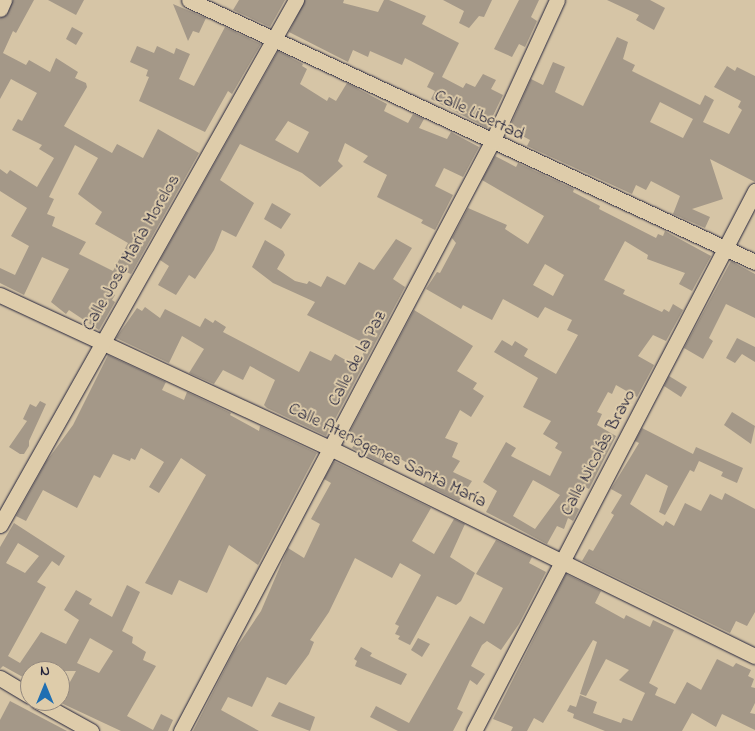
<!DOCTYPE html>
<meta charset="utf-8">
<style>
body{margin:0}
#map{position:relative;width:755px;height:731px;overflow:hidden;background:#d6c5a6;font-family:"Indie Flower",sans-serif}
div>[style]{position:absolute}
.building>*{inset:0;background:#a49888}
.roads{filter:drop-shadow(0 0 1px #22223b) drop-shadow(0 0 1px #22223b)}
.street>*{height:15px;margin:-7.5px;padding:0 7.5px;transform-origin:7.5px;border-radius:7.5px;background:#deccaa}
span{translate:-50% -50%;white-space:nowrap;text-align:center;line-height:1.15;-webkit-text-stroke:4px #deccaa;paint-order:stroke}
.street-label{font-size:18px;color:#22223b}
.north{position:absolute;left:20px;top:661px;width:50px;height:50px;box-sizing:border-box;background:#deccaa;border:1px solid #93887e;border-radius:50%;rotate:0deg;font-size:14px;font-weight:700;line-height:20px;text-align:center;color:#22223b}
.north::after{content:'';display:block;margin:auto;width:18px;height:22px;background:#1f6fb2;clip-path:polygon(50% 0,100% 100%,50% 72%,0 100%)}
</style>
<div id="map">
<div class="building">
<div style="clip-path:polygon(evenodd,13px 0,34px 0,16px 33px,13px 31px,3px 53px,26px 65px,29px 60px,50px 72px,56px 58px,78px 72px,75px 78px,86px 83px,87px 87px,64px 126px,112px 153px,117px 144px,143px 158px,158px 129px,199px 153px,131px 274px,126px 272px,113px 293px,115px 295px,112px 300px,115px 302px,99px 330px,69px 310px,66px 314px,51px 302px,69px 269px,42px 257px,24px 295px,0 283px,0 268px,15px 275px,29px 246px,11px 236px,27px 208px,0 191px,0 169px,7px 174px,10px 170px,37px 187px,54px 158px,39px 149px,42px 145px,12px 130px,18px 119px,22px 121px,37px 93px,11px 79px,0 99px,0 18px,8px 13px,13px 0,75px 145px,98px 158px,78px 194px,102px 212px,95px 224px,128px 243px,113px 271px,79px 254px,86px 242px,52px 226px,55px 217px,47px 214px,54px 199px,49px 197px,75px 145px)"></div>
<div style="clip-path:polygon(48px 0,84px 0,76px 15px)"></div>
<div style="clip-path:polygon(239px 0,285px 0,270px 27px,233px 10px)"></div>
<div style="clip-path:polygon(305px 0,344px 0,343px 3px,378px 12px,384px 0,389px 0,426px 16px,422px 24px,459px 43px,442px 77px,463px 88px,466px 83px,475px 87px,483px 74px,496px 80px,491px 89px,503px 95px,487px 128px,431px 99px,435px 91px,427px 87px,434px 73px,405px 58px,402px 65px,370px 51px,368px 57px,353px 50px,348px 62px,289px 32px)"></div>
<div style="clip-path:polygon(443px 0,492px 0,484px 17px,479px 16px,469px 28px,459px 23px,464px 11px)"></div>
<div style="clip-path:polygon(519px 0,539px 0,531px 17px,537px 21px,525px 47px,519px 44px,512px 57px,494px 49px)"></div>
<div style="clip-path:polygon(607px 0,650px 0,665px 8px,654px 30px,636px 20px,639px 15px)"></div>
<div style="clip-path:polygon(173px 4px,206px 18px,199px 33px,193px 31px,188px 41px)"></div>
<div style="clip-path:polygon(72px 27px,83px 33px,76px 45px,66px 39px)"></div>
<div style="clip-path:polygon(225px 27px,261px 44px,232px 94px,228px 91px,205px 132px,139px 101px,149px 77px,146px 76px,148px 70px,130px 62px,137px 46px,154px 53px,157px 46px,174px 54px,176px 48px,190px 54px,179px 79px,194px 86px)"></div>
<div style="clip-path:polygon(evenodd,617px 37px,628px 42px,623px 59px,635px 65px,632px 71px,700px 105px,705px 95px,714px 100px,703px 122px,729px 134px,742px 110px,738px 107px,741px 101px,714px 87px,727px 66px,735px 71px,737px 67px,755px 76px,755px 182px,710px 159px,723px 199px,692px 209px,710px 217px,705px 228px,673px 214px,680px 196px,651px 181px,646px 190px,636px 185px,632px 194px,527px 146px,530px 140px,515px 132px,517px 127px,511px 124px,531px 79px,543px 85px,553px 62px,565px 67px,555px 92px,583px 106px,617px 37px,660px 102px,693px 119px,683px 138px,650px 122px,660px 102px)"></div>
<div style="clip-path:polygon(evenodd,278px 51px,303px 64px,302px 66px,307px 69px,300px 84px,327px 101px,329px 97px,336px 101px,347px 83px,387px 104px,384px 111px,408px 123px,413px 114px,424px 119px,419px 128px,447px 139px,451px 132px,479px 147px,463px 177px,444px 168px,435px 186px,453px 195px,435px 230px,421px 223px,423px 220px,377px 197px,387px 175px,363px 162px,368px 156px,345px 143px,338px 161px,343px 166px,320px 187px,302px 173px,240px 144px,220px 180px,254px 203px,236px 237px,222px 230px,214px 250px,195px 279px,189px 275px,176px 295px,158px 285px,169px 266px,160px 260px,278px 51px,288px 121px,309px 132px,298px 153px,275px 140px,288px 121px)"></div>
<div style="clip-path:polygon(evenodd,495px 156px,516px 167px,518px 163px,574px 189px,573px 192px,600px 206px,599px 209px,656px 238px,658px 234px,663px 236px,665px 231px,711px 256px,692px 291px,679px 284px,685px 273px,647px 259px,648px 255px,625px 241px,604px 280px,625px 290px,623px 294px,662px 312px,664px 309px,669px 312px,673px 304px,683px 310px,666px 341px,653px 335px,638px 356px,654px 365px,637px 397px,616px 385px,612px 394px,608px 392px,597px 412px,602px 414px,597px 425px,616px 436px,589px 489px,583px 486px,572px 505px,579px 509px,573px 521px,568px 518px,564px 529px,557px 526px,547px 544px,486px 512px,497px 491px,483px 482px,506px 442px,516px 448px,511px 456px,550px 476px,562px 452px,555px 448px,558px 443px,543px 434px,551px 421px,523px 407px,538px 378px,494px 352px,502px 340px,512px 346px,515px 341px,528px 349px,524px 356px,556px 374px,578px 335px,567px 330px,572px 320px,545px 307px,538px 318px,503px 299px,492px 320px,463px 305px,461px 309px,426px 289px,437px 272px,440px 273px,456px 243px,452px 238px,468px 208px,507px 225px,505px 229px,528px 244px,544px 216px,482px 180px,495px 156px,545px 264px,564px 275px,553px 296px,533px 285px,545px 264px,495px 156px,533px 480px,560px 495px,535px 529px,513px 516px,533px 480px)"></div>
<div style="clip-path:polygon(272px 203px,291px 214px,281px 229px,264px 219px)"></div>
<div style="clip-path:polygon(396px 239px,412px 248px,393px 279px,405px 287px,326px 436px,267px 408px,264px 405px,275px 380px,250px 366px,243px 380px,223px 370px,214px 384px,189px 373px,204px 349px,182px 336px,169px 363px,116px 338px,137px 308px,142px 311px,145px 307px,160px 318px,165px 309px,200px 327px,205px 318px,213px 323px,215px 320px,226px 327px,223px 332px,299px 372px,310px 351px,331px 361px,335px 354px,356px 366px,368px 345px,307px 315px,315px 302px,273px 283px,252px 267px,265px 240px,283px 251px,285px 255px,277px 269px,295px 281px,307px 284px,309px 281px,321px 287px,327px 276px,345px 285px,359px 262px,374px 270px)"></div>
<div style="clip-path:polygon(731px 261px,755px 274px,755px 318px,726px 304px,709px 338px,713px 341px,703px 359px,684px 348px)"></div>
<div style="clip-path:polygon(414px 310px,473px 346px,457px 371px,477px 383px,473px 389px,484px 396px,471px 417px,460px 410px,445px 438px,458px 443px,452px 457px,460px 461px,453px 472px,472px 481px,459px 501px,424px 484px,429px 476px,389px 452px,383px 464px,352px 448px,357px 441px,348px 435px)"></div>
<div style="clip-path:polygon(737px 338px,755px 347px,755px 362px,742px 354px,735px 363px,726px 358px)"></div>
<div style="clip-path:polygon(108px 355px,166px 382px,162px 390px,184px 400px,187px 392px,231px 413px,230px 415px,259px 431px,260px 426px,317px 453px,258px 565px,229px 545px,207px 593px,179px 580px,172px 595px,145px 583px,206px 475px,181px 458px,159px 493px,149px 487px,164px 462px,141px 448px,135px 460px,131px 458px,130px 461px,113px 454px,100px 478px,94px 475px,77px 508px,43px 490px,26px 521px,16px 516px,46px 462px,73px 425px)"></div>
<div style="clip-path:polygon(669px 376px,687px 387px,681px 397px,664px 386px)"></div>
<div style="clip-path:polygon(40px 401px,46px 404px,29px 441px,29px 446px,24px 454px,20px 454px,9px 447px,27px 421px,23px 419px,30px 404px,36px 407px)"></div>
<div style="clip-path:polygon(732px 412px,755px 426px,751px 444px,724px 425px)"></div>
<div style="clip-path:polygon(642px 428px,693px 454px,696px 447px,743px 468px,737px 483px,721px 476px,723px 472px,699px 461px,694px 472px,690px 470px,665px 515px,659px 512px,668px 486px,646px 474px,630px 504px,663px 526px,666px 521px,674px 526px,685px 503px,701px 511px,710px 494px,722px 500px,725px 493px,755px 509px,755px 612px,747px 626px,736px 621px,730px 633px,582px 561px,589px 549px,593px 551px,614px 515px,611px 513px,622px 495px,611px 489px,639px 443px,635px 441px)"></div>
<div style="clip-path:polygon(334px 461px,431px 508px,412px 541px,434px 554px,454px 519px,465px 524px,450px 557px,475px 573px,461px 601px,456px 605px,437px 596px,410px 645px,398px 639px,400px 636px,395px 634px,399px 626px,395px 624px,421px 575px,400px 563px,392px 578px,355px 558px,329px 612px,310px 640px,314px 642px,309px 654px,286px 685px,267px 677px,252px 707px,228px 697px,221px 710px,259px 731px,193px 731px,234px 651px,261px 611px,288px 548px,304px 558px,320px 524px,311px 519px,331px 483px,324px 479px)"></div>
<div style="clip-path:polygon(evenodd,14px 523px,65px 556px,59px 566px,52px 561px,37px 582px,46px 587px,8px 656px,20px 663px,41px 632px,66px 644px,79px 620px,64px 610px,76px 590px,92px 599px,89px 604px,112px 617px,127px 585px,140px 592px,122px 631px,133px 637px,132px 643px,146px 652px,143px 660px,156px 666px,127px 716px,153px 730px,161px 714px,173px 720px,168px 731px,121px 731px,59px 702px,76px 671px,30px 671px,30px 681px,3px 666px,0 669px,0 547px,14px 523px,18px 543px,39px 556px,25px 573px,6px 563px,18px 543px,14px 523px,90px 638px,113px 651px,99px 673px,77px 663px,90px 638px)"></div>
<div style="clip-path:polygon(496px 540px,532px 557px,529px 563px,546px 572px,519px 624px,501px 650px,487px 641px,482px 645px,471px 666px,485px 674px,477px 685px,470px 680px,457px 709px,463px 712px,453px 731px,398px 731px,370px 717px,376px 706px,409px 723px,470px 616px,484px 624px,503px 588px,476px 574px)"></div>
<div style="clip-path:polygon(566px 574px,601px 591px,595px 603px,624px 619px,626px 615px,650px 627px,653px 620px,674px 630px,649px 683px,658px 688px,655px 695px,675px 704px,687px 682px,701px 690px,717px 659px,733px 667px,736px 663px,751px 670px,748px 676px,754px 679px,751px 687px,755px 688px,755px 703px,750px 713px,755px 714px,755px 730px,722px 714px,716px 727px,692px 713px,682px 731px,605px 731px,573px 718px,574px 714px,567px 711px,570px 705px,576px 707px,580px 695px,597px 702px,593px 713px,621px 723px,623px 718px,632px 721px,645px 693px,619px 680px,629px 670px,606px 659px,586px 696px,580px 694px,597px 642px,593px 640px,543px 723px,534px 718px,527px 731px,511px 731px,513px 727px,493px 719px)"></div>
<div style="clip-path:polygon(418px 638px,430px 644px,422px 657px,411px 650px)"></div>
<div style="clip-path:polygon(361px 647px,372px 653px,370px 656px,407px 674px,401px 685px,355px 666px,357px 661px,354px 659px)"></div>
<div style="clip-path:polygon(10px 701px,67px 731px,0 731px,0 720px)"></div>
<div style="clip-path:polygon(279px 702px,315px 717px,310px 731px,271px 716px)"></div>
</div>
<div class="roads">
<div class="street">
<div style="left:189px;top:0;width:624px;rotate:24.84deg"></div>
<div style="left:0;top:9px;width:10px;rotate:-66deg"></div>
<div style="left:0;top:295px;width:366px;rotate:24.9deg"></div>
<div style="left:332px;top:449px;width:471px;rotate:26.1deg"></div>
<div style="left:0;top:525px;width:603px;rotate:-60.59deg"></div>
<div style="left:0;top:678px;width:35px;rotate:31deg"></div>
<div style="left:37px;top:701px;width:62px;rotate:29.1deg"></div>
<div style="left:181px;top:731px;width:666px;rotate:-62.17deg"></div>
<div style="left:492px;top:142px;width:156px;rotate:-65.4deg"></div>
<div style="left:474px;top:731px;width:609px;rotate:-62.51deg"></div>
</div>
</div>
<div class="street-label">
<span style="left:479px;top:116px;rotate:25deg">Calle Libertad</span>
<span style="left:132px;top:253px;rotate:-60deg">Calle José María Morelos</span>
<span style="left:358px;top:359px;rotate:-62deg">Calle de la Paz</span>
<span style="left:599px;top:453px;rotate:-62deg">Calle Nicolás Bravo</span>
<span style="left:387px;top:456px;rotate:26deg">Calle Atenógenes Santa María</span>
</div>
<div class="north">N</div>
</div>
